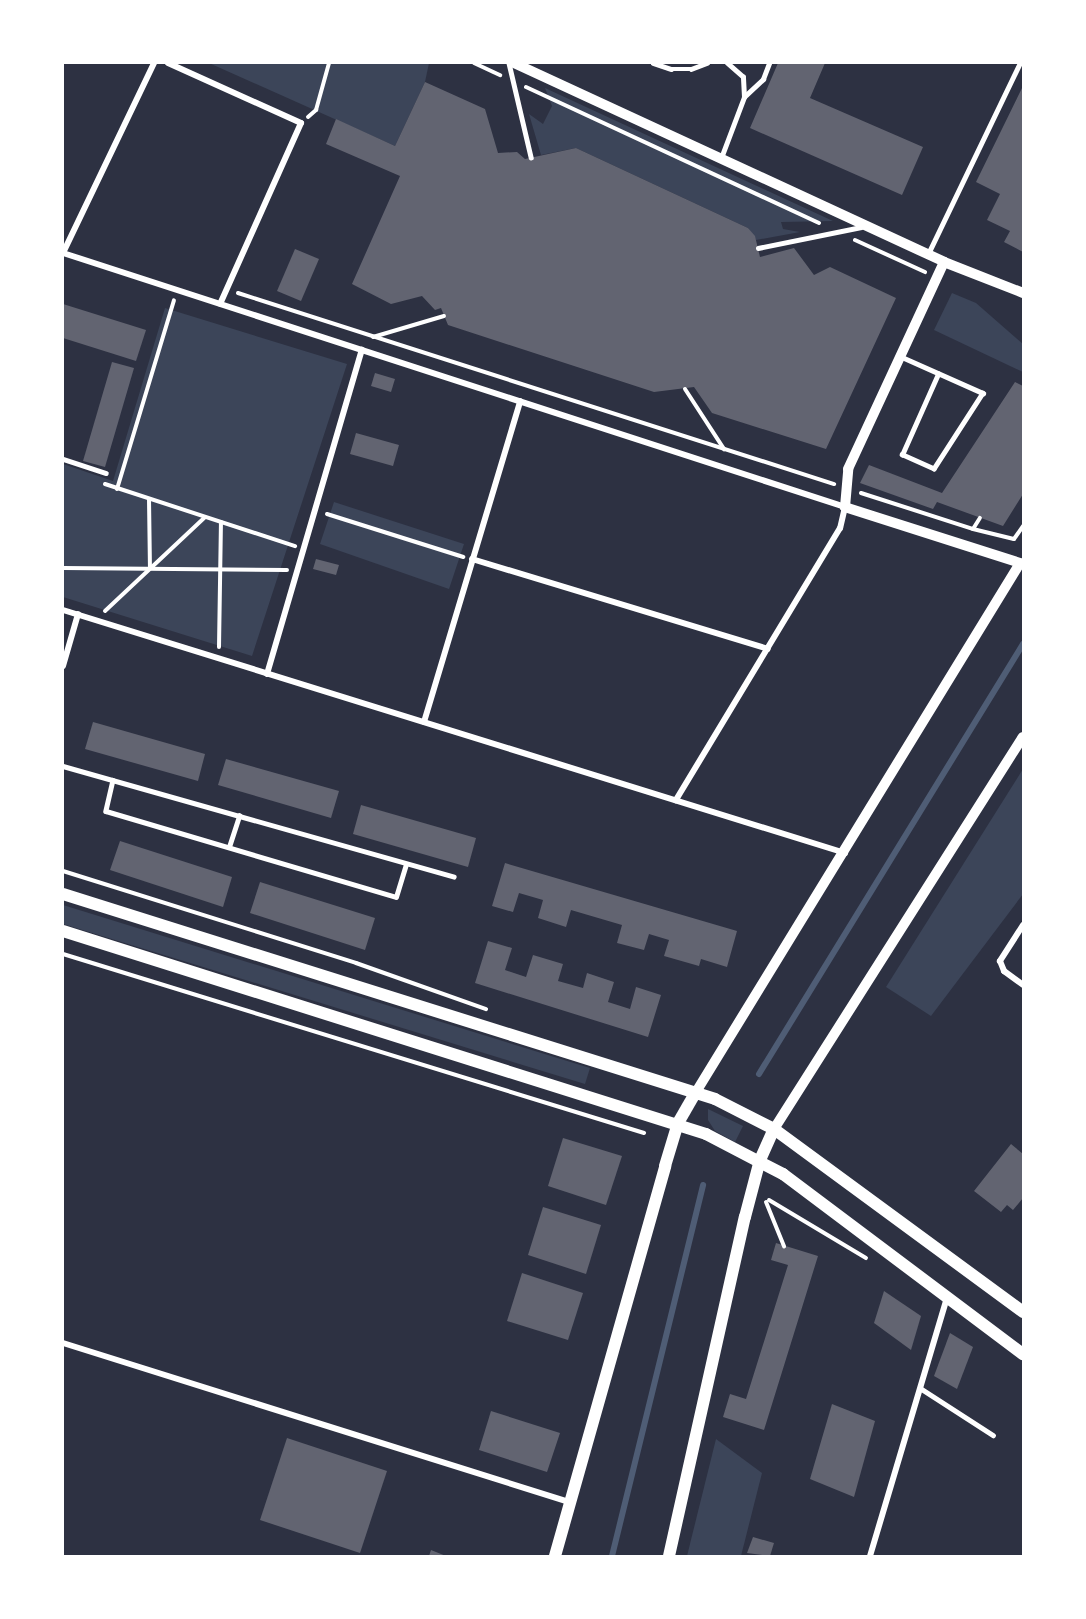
<!DOCTYPE html>
<style>
body{margin:0}
#map{position:relative;width:1086px;height:1619px;overflow:hidden;background:#2d3142;font-family:Georgia,serif}
div>[style]{position:absolute}
.green>*{inset:0;background:#3c4559}
.stream>*{height:6px;margin:-3px;padding:0 3px;transform-origin:3px;border-radius:3px;background:#4f5d75}
.building>*{inset:0;background:#626471}
.path>*{height:4px;margin:-2px;padding:0 2px;transform-origin:2px;border-radius:2px;background:#fff}
.service>*{height:4.5px;margin:-2.25px;padding:0 2.25px;transform-origin:2.25px;border-radius:2.25px;background:#fff}
.minor>*{height:6px;margin:-3px;padding:0 3px;transform-origin:3px;border-radius:3px;background:#fff}
.tertiary>*{height:10px;margin:-5px;padding:0 5px;transform-origin:5px;border-radius:5px;background:#fff}
.secondary>*{height:12px;margin:-6px;padding:0 6px;transform-origin:6px;border-radius:6px;background:#fff}
span{translate:-50% -50%;white-space:nowrap;text-align:center;line-height:1.15;-webkit-text-stroke:6px #fff;paint-order:stroke}
.frame{position:absolute;inset:0;border:64px solid #fff;pointer-events:none}
</style>
<div id="map">
<div class="green">
<div style="clip-path:polygon(209px 63px,429px 63px,425px 82px,395px 146px)"></div>
<div style="clip-path:polygon(545px 88px,833px 221px,781px 222px,783px 229px,800px 232px,756px 240px,748px 228px,576px 148px,541px 155px,529px 114px,543px 124px,552px 106px)"></div>
<div style="clip-path:polygon(952px 293px,976px 303px,1023px 344px,1023px 372px,934px 330px)"></div>
<div style="clip-path:polygon(165px 308px,347px 364px,252px 656px,63px 597px,63px 464px,113px 481px)"></div>
<div style="clip-path:polygon(334px 502px,464px 544px,449px 589px,320px 544px)"></div>
<div style="clip-path:polygon(1023px 769px,1023px 894px,931px 1016px,886px 987px)"></div>
<div style="clip-path:polygon(63px 905px,590px 1068px,585px 1084px,63px 924px)"></div>
<div style="clip-path:polygon(708px 1109px,743px 1126px,735px 1142px,715px 1131px,708px 1120px)"></div>
<div style="clip-path:polygon(716px 1439px,762px 1473px,741px 1556px,687px 1556px)"></div>
</div>
<div class="stream">
<div style="left:759px;top:1074px;width:505px;rotate:-58.45deg"></div>
<div style="left:612px;top:1556px;width:382px;rotate:-76.2deg"></div>
</div>
<div class="building">
<div style="clip-path:polygon(778px 63px,825px 63px,810px 98px,923px 147px,902px 195px,750px 128px)"></div>
<div style="clip-path:polygon(425px 82px,485px 109px,498px 153px,517px 152px,525px 159px,576px 148px,748px 228px,755px 236px,760px 257px,794px 248px,814px 275px,830px 267px,896px 298px,826px 449px,712px 413px,694px 387px,654px 392px,448px 325px,441px 308px,435px 310px,422px 296px,391px 304px,352px 284px,400px 176px,326px 144px,336px 119px,395px 146px)"></div>
<div style="clip-path:polygon(1023px 86px,1023px 252px,1004px 242px,1010px 231px,987px 220px,1000px 194px,976px 182px)"></div>
<div style="clip-path:polygon(295px 249px,319px 259px,301px 301px,277px 291px)"></div>
<div style="clip-path:polygon(63px 304px,146px 330px,136px 361px,63px 338px)"></div>
<div style="clip-path:polygon(112px 362px,134px 368px,105px 467px,83px 461px)"></div>
<div style="clip-path:polygon(375px 373px,395px 379px,391px 392px,371px 386px)"></div>
<div style="clip-path:polygon(1015px 382px,1023px 386px,1023px 494px,1003px 526px,937px 502px,933px 509px,860px 483px,869px 465px,942px 493px)"></div>
<div style="clip-path:polygon(356px 433px,399px 445px,393px 466px,350px 454px)"></div>
<div style="clip-path:polygon(316px 559px,339px 565px,336px 575px,313px 569px)"></div>
<div style="clip-path:polygon(93px 722px,205px 754px,198px 781px,85px 749px)"></div>
<div style="clip-path:polygon(226px 759px,339px 791px,331px 818px,218px 785px)"></div>
<div style="clip-path:polygon(361px 805px,476px 838px,468px 867px,353px 834px)"></div>
<div style="clip-path:polygon(120px 841px,232px 877px,223px 907px,110px 870px)"></div>
<div style="clip-path:polygon(505px 863px,737px 931px,727px 967px,701px 959px,699px 966px,664px 956px,669px 940px,649px 934px,644px 950px,617px 943px,622px 925px,571px 910px,566px 927px,538px 918px,543px 900px,519px 893px,513px 912px,492px 906px)"></div>
<div style="clip-path:polygon(260px 882px,375px 918px,365px 950px,250px 913px)"></div>
<div style="clip-path:polygon(488px 941px,512px 948px,505px 970px,526px 977px,533px 955px,563px 964px,558px 981px,583px 988px,587px 973px,614px 982px,608px 1002px,630px 1009px,636px 987px,661px 995px,648px 1037px,475px 983px)"></div>
<div style="clip-path:polygon(563px 1138px,622px 1156px,606px 1205px,548px 1186px)"></div>
<div style="clip-path:polygon(1011px 1144px,1023px 1154px,1023px 1198px,1013px 1210px,1007px 1205px,1001px 1212px,974px 1191px)"></div>
<div style="clip-path:polygon(543px 1207px,601px 1225px,586px 1274px,528px 1255px)"></div>
<div style="clip-path:polygon(776px 1243px,818px 1256px,764px 1430px,723px 1417px,730px 1394px,746px 1399px,788px 1265px,771px 1260px)"></div>
<div style="clip-path:polygon(522px 1273px,583px 1293px,568px 1340px,507px 1321px)"></div>
<div style="clip-path:polygon(884px 1291px,921px 1316px,911px 1350px,874px 1323px)"></div>
<div style="clip-path:polygon(950px 1333px,973px 1347px,957px 1389px,934px 1376px)"></div>
<div style="clip-path:polygon(832px 1404px,875px 1421px,854px 1497px,810px 1479px)"></div>
<div style="clip-path:polygon(491px 1411px,560px 1433px,547px 1472px,479px 1450px)"></div>
<div style="clip-path:polygon(287px 1438px,387px 1471px,360px 1553px,260px 1520px)"></div>
<div style="clip-path:polygon(753px 1537px,774px 1543px,770px 1556px,747px 1553px)"></div>
<div style="clip-path:polygon(431px 1550px,446px 1556px,429px 1556px)"></div>
</div>
<div class="path">
<div style="left:474px;top:63px;width:29px;rotate:25deg"></div>
<div style="left:526px;top:87px;width:323px;rotate:24.9deg"></div>
<div style="left:308px;top:117px;width:11px;rotate:-41deg"></div>
<div style="left:316px;top:110px;width:49px;rotate:-74.5deg"></div>
<div style="left:855px;top:240px;width:77px;rotate:24.6deg"></div>
<div style="left:238px;top:293px;width:626px;rotate:17.77deg"></div>
<div style="left:373px;top:337px;width:74px;rotate:-16.5deg"></div>
<div style="left:685px;top:389px;width:72px;rotate:57deg"></div>
<div style="left:105px;top:484px;width:200px;rotate:18.1deg"></div>
<div style="left:117px;top:489px;width:197px;rotate:-73.2deg"></div>
<div style="left:861px;top:493px;width:118px;rotate:17.8deg"></div>
<div style="left:973px;top:529px;width:13px;rotate:-58deg"></div>
<div style="left:149px;top:499px;width:69px;rotate:89.2deg"></div>
<div style="left:327px;top:514px;width:143px;rotate:17.5deg"></div>
<div style="left:973px;top:529px;width:42px;rotate:13.7deg"></div>
<div style="left:1014px;top:539px;width:16px;rotate:-55deg"></div>
<div style="left:63px;top:568px;width:224px;rotate:0.5deg"></div>
<div style="left:105px;top:611px;width:137px;rotate:-43.2deg"></div>
<div style="left:219px;top:647px;width:125px;rotate:-89.1deg"></div>
<div style="left:63px;top:871px;width:307px;rotate:17.4deg"></div>
<div style="left:356px;top:963px;width:138px;rotate:19.5deg"></div>
<div style="left:63px;top:954px;width:608px;rotate:17.12deg"></div>
<div style="left:769px;top:1200px;width:113px;rotate:30.9deg"></div>
<div style="left:766px;top:1202px;width:48px;rotate:67.8deg"></div>
</div>
<div class="service">
<div style="left:509px;top:63px;width:97px;rotate:76.8deg"></div>
<div style="left:653px;top:63px;width:19px;rotate:18deg"></div>
<div style="left:671px;top:69px;width:20px"></div>
<div style="left:691px;top:69px;width:17px;rotate:-21deg"></div>
<div style="left:744px;top:97px;width:26px;rotate:-43deg"></div>
<div style="left:763px;top:79px;width:17px;rotate:-69deg"></div>
<div style="left:721px;top:158px;width:65px;rotate:-69.3deg"></div>
<div style="left:744px;top:97px;width:20px;rotate:-93deg"></div>
<div style="left:743px;top:77px;width:21px;rotate:-139deg"></div>
<div style="left:758px;top:248px;width:105px;rotate:-11.5deg"></div>
<div style="left:928px;top:254px;width:210px;rotate:-64.3deg"></div>
<div style="left:902px;top:357px;width:89px;rotate:24deg"></div>
<div style="left:983px;top:393px;width:90px;rotate:122.8deg"></div>
<div style="left:934px;top:469px;width:35px;rotate:-156deg"></div>
<div style="left:902px;top:455px;width:89px;rotate:-66deg"></div>
<div style="left:63px;top:459px;width:45px;rotate:18deg"></div>
<div style="left:63px;top:766px;width:406px;rotate:15.8deg"></div>
<div style="left:113px;top:780px;width:32px;rotate:103deg"></div>
<div style="left:106px;top:811px;width:302px;rotate:16.5deg"></div>
<div style="left:396px;top:897px;width:34px;rotate:-73deg"></div>
<div style="left:229px;top:847px;width:33px;rotate:-72deg"></div>
<div style="left:920px;top:1388px;width:87px;rotate:32.8deg"></div>
</div>
<div class="minor">
<div style="left:168px;top:63px;width:146px;rotate:24.3deg"></div>
<div style="left:301px;top:123px;width:198px;rotate:114.1deg"></div>
<div style="left:63px;top:253px;width:822px;rotate:17.99deg"></div>
<div style="left:845px;top:507px;width:22px;rotate:103deg"></div>
<div style="left:840px;top:528px;width:318px;rotate:121.1deg"></div>
<div style="left:63px;top:253px;width:211px;rotate:-64.4deg"></div>
<div style="left:472px;top:559px;width:309px;rotate:16.9deg"></div>
<div style="left:63px;top:610px;width:819px;rotate:17.26deg"></div>
<div style="left:63px;top:666px;width:54px;rotate:-73.9deg"></div>
<div style="left:267px;top:674px;width:338px;rotate:-73.7deg"></div>
<div style="left:424px;top:722px;width:335px;rotate:-73.3deg"></div>
<div style="left:1023px;top:925px;width:43px;rotate:122.6deg"></div>
<div style="left:1000px;top:961px;width:11px;rotate:68deg"></div>
<div style="left:1004px;top:971px;width:24px;rotate:36deg"></div>
<div style="left:63px;top:1343px;width:530px;rotate:17.44deg"></div>
<div style="left:870px;top:1556px;width:269px;rotate:-73.4deg"></div>
</div>
<div class="tertiary">
<div style="left:514px;top:63px;width:474px;rotate:24.8deg"></div>
<div style="left:944px;top:262px;width:85px;rotate:21.4deg"></div>
<div style="left:696px;top:1092px;width:620px;rotate:-58.51deg"></div>
<div style="left:1020px;top:563px;width:184px;rotate:-162.3deg"></div>
<div style="left:845px;top:507px;width:38px;rotate:-85deg"></div>
<div style="left:848px;top:469px;width:228px;rotate:-65.1deg"></div>
<div style="left:774px;top:1129px;width:464px;rotate:-57.6deg"></div>
</div>
<div class="secondary">
<div style="left:63px;top:894px;width:683px;rotate:17.45deg"></div>
<div style="left:715px;top:1099px;width:66px;rotate:27deg"></div>
<div style="left:774px;top:1129px;width:309px;rotate:36.3deg"></div>
<div style="left:63px;top:931px;width:674px;rotate:17.52deg"></div>
<div style="left:706px;top:1134px;width:87px;rotate:27.5deg"></div>
<div style="left:783px;top:1174px;width:300px;rotate:36.9deg"></div>
<div style="left:555px;top:1556px;width:405px;rotate:-74.2deg"></div>
<div style="left:665px;top:1166px;width:45px;rotate:-73.2deg"></div>
<div style="left:678px;top:1123px;width:36px;rotate:-60deg"></div>
<div style="left:669px;top:1556px;width:347px;rotate:-77.4deg"></div>
<div style="left:745px;top:1217px;width:59px;rotate:-75.3deg"></div>
<div style="left:760px;top:1160px;width:34px;rotate:-66deg"></div>
</div>
<div class="frame"></div>
</div>
